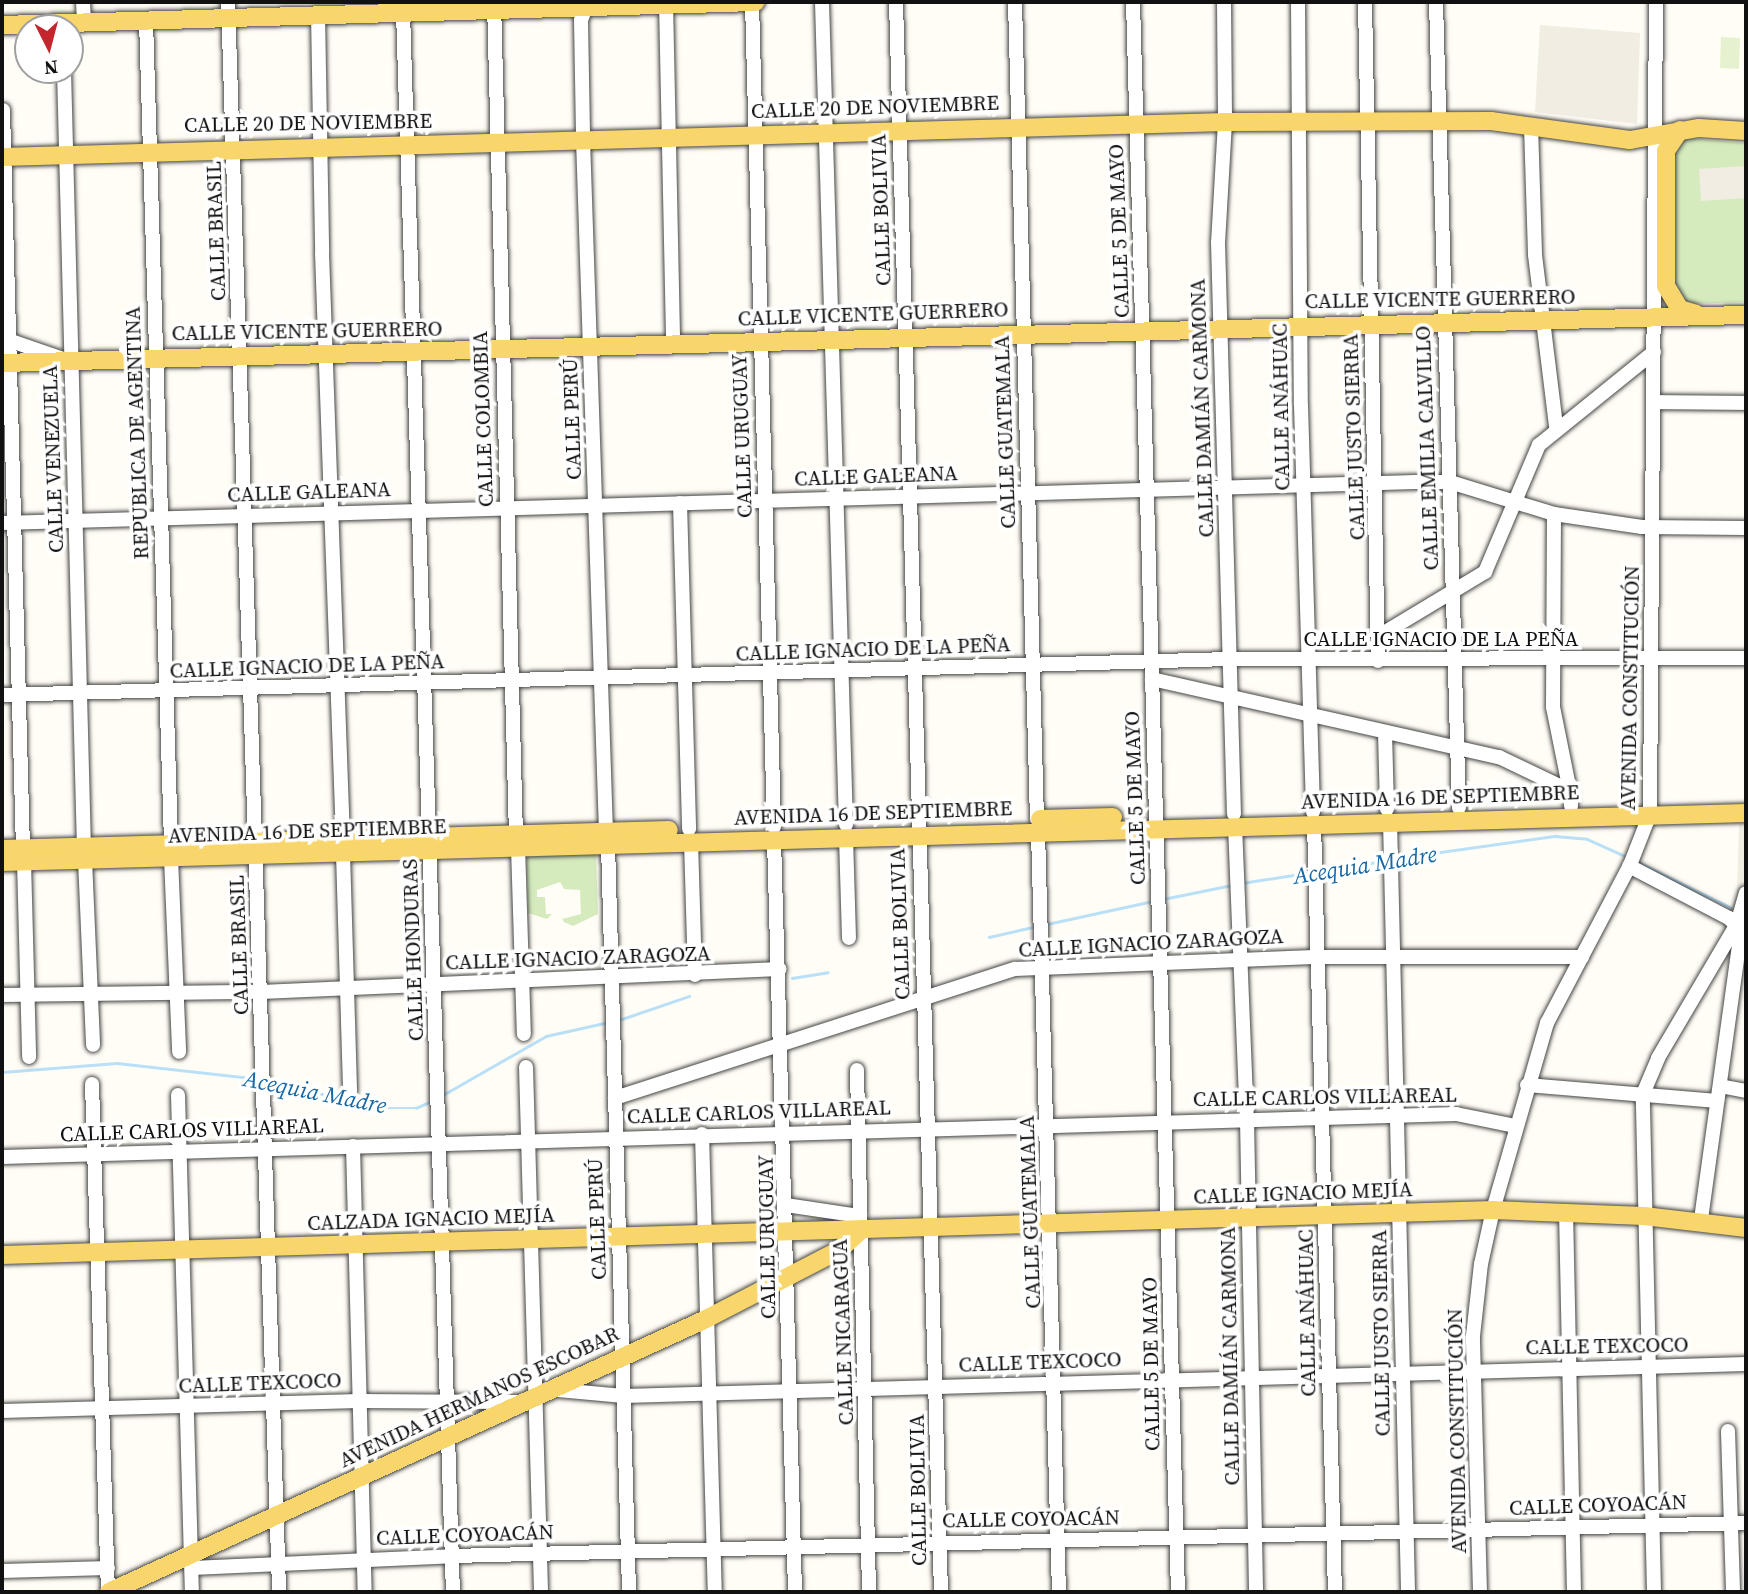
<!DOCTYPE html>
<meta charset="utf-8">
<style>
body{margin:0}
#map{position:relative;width:1748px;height:1594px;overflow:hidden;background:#fffdf5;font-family:"Source Serif 4",serif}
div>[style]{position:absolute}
.green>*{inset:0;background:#d5ebbd}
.pitch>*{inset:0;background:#e6f2cf}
.plaza>*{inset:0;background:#f1ede2}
.stream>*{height:2.5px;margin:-1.25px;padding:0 1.25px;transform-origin:1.25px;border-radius:1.25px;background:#b9e0f7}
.roads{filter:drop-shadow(0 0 2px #444) drop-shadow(0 0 2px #444)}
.minor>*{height:14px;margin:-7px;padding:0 7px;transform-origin:7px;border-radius:7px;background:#fff}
.major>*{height:18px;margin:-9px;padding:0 9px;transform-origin:9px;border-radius:9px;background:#f9d66b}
span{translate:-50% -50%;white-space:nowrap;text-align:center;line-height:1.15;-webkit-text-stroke:7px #fff;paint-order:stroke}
.street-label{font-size:21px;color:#111}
.water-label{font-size:23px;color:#1768a6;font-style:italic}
.frame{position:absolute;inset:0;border:4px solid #111;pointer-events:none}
.north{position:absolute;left:14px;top:14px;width:70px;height:70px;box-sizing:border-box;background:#fff;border:2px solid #a0a0a0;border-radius:50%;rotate:174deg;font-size:19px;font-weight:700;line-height:28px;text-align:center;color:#111}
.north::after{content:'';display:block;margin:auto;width:24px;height:32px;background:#c4262e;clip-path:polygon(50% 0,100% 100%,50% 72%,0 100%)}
</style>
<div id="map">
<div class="green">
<div style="clip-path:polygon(1688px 138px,1746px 143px,1746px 302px,1690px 304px,1674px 296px,1672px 157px,1679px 142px)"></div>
<div style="clip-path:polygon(596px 854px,598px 914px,573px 926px,564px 922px,562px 919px,581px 914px,580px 890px,564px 889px,560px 882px,537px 890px,537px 897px,545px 897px,546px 914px,552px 914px,547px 919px,528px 913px,527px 856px)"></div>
</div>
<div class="pitch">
<div style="clip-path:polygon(1721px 37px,1740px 38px,1739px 69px,1720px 68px)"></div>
</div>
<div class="plaza">
<div style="clip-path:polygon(1540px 25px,1640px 33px,1637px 124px,1535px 112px)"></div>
<div style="clip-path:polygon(1746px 166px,1746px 198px,1701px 201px,1699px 169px)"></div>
<div style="clip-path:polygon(1739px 824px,1746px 824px,1746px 924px,1730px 912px,1737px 895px)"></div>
</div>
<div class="stream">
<div style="left:1398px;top:858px;width:159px;rotate:-8deg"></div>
<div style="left:1555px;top:836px;width:32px;rotate:5deg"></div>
<div style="left:1587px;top:839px;width:44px;rotate:24.2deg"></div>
<div style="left:1636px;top:861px;width:105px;rotate:26.1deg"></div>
<div style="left:1322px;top:871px;width:63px;rotate:-9.2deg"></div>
<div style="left:1242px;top:883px;width:71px;rotate:-8.9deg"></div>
<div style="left:1163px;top:899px;width:70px;rotate:-11.5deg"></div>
<div style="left:1047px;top:924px;width:108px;rotate:-12.2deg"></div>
<div style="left:989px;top:937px;width:49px;rotate:-12.9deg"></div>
<div style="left:792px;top:978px;width:36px;rotate:-9deg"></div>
<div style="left:619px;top:1020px;width:74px;rotate:-18.9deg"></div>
<div style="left:2px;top:1072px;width:115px;rotate:-4.5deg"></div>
<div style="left:117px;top:1063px;width:143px;rotate:6.4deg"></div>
<div style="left:269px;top:1080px;width:111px;rotate:14.7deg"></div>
<div style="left:376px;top:1108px;width:40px"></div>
<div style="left:416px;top:1108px;width:17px;rotate:-24deg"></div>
<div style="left:441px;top:1096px;width:121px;rotate:-29.7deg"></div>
<div style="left:546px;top:1036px;width:65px;rotate:-12.5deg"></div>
</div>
<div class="roads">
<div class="minor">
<div style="left:83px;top:2px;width:20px;rotate:87deg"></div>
<div style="left:228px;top:2px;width:1591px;rotate:88.16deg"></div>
<div style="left:494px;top:2px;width:832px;rotate:88.49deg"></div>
<div style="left:588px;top:2px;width:19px;rotate:111deg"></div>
<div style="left:581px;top:20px;width:119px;rotate:89deg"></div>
<div style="left:583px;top:139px;width:693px;rotate:88.1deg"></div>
<div style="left:666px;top:2px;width:341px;rotate:88.8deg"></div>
<div style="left:752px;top:2px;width:825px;rotate:88.47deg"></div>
<div style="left:822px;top:2px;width:823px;rotate:88.33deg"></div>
<div style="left:896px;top:2px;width:1591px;rotate:88.38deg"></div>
<div style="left:1015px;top:2px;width:817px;rotate:88.46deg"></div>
<div style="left:1133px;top:2px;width:1591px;rotate:88.38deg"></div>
<div style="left:1224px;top:2px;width:120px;rotate:89.5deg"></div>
<div style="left:1225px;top:122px;width:120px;rotate:93.3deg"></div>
<div style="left:1218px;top:242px;width:572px;rotate:88.4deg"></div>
<div style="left:1298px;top:2px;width:403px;rotate:89.6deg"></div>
<div style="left:1301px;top:405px;width:407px;rotate:88.3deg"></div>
<div style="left:1365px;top:2px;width:659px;rotate:88.87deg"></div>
<div style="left:1436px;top:2px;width:806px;rotate:88.37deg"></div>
<div style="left:403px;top:12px;width:1581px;rotate:88.19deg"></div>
<div style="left:318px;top:14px;width:239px;rotate:89deg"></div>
<div style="left:322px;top:253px;width:587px;rotate:87.95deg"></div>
<div style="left:146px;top:20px;width:824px;rotate:88.26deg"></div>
<div style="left:64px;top:70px;width:777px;rotate:88.53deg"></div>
<div style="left:3px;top:110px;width:739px;rotate:88.45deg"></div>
<div style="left:1531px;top:126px;width:129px;rotate:88.2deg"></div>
<div style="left:1535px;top:255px;width:173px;rotate:83deg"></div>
<div style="left:2px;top:338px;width:68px;rotate:19deg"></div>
<div style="left:1653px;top:402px;width:93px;rotate:0.6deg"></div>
<div style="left:680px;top:503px;width:326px;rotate:88.4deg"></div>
<div style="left:1554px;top:514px;width:193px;rotate:90.3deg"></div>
<div style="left:1553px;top:707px;width:86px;rotate:78.6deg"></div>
<div style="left:2px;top:523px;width:1414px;rotate:-1.66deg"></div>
<div style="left:1415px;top:482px;width:35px"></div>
<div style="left:1450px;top:482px;width:109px;rotate:17.1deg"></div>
<div style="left:1554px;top:514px;width:89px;rotate:8.4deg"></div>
<div style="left:1642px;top:527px;width:104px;rotate:0.6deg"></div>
<div style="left:1379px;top:636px;width:124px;rotate:-31.1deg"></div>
<div style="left:1485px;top:572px;width:138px;rotate:-67deg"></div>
<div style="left:1539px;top:445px;width:148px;rotate:-39deg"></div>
<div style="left:1152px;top:679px;width:356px;rotate:12.7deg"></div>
<div style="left:1499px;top:757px;width:79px;rotate:25.6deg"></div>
<div style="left:1570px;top:791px;width:15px;rotate:86deg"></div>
<div style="left:2px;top:695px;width:1231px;rotate:-1.68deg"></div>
<div style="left:1232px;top:659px;width:514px;rotate:-0.11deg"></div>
<div style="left:1385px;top:732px;width:77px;rotate:88.5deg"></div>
<div style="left:1390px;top:821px;width:771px;rotate:88.66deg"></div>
<div style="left:1314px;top:823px;width:769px;rotate:88.44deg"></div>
<div style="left:1235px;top:825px;width:295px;rotate:87.7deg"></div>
<div style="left:1247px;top:1120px;width:472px;rotate:88.9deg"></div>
<div style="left:1038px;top:832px;width:760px;rotate:88.42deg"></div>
<div style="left:846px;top:837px;width:101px;rotate:88.3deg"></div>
<div style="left:774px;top:839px;width:753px;rotate:88.4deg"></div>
<div style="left:691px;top:841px;width:134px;rotate:88.3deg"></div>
<div style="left:608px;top:844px;width:748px;rotate:88.39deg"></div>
<div style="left:518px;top:847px;width:187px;rotate:88.2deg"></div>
<div style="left:343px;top:853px;width:238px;rotate:88.3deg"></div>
<div style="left:171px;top:858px;width:194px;rotate:87.6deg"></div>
<div style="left:85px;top:860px;width:185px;rotate:87.5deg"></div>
<div style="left:24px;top:861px;width:196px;rotate:88.5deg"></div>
<div style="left:1629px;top:866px;width:113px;rotate:27.5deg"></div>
<div style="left:1729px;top:918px;width:18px;rotate:47deg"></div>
<div style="left:1741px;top:931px;width:293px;rotate:97.9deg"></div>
<div style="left:2px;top:995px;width:259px;rotate:-0.7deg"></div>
<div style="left:261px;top:992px;width:519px;rotate:-2.54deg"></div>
<div style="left:526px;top:1067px;width:525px;rotate:88.36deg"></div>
<div style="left:857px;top:1070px;width:522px;rotate:88.68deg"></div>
<div style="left:92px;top:1084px;width:508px;rotate:88.2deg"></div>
<div style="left:1527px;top:1085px;width:191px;rotate:4.8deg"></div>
<div style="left:1720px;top:1086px;width:26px;rotate:11deg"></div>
<div style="left:178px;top:1095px;width:497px;rotate:88.4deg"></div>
<div style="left:615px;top:1098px;width:420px;rotate:-17.9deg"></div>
<div style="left:1015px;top:969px;width:305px;rotate:-2.3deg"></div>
<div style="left:1320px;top:957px;width:262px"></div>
<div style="left:702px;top:1134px;width:458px;rotate:88.4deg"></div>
<div style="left:353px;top:1146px;width:446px;rotate:88.5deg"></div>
<div style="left:2px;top:1157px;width:1455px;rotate:-1.69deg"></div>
<div style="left:1456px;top:1114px;width:60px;rotate:11.5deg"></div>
<div style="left:786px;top:1205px;width:75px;rotate:8.5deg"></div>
<div style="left:1566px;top:1211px;width:381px;rotate:88.8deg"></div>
<div style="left:547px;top:1389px;width:77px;rotate:5.2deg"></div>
<div style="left:624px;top:1396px;width:1122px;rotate:-1.63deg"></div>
<div style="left:2px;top:1411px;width:357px;rotate:-1.6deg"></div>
<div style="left:359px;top:1401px;width:160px;rotate:0.4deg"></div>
<div style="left:1728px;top:1431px;width:161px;rotate:88.2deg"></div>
<div style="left:192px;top:1568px;width:260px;rotate:-2.6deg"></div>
<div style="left:452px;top:1556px;width:1294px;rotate:-1.46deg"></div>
<div style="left:2px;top:1571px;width:106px;rotate:-1.6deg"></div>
<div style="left:1480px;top:1592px;width:256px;rotate:-91.6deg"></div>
<div style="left:1473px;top:1336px;width:72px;rotate:-83.7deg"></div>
<div style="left:1481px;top:1264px;width:55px;rotate:-77.5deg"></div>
<div style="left:1493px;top:1210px;width:195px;rotate:-73.9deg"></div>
<div style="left:1547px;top:1023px;width:178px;rotate:-62.3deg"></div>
<div style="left:1630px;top:865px;width:55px;rotate:-68.6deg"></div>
<div style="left:1650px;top:814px;width:812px;rotate:-89.58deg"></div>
<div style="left:1654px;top:1592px;width:498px;rotate:-91.3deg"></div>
<div style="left:1643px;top:1094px;width:39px;rotate:-67deg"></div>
<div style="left:1658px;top:1058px;width:156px;rotate:-59.5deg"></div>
<div style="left:1737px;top:924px;width:32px;rotate:-74deg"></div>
</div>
<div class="major">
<div style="left:2px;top:25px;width:754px;rotate:-1.75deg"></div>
<div style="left:1680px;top:130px;width:25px;rotate:124deg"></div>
<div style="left:1666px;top:151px;width:135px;rotate:90deg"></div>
<div style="left:1666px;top:286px;width:27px;rotate:59deg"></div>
<div style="left:1680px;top:309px;width:17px;rotate:17deg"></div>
<div style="left:2px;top:157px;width:1224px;rotate:-1.64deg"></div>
<div style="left:1225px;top:122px;width:266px;rotate:-0.2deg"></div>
<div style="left:1491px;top:121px;width:140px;rotate:7.8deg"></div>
<div style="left:1630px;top:140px;width:70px;rotate:-9.9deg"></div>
<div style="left:1699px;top:128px;width:47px;rotate:3.7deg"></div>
<div style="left:2px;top:363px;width:1745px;rotate:-1.58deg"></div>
<div style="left:1040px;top:819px;width:73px;rotate:-1.6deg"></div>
<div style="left:2px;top:849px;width:667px;rotate:-1.63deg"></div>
<div style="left:2px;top:862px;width:1745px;rotate:-1.61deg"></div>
<div style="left:2px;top:1255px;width:1492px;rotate:-1.73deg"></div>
<div style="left:1493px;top:1210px;width:151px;rotate:2.3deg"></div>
<div style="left:1644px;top:1216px;width:103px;rotate:6.7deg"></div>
<div style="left:109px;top:1592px;width:656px;rotate:-24.57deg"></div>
<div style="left:706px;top:1319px;width:148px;rotate:-27.3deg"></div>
<div style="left:838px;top:1251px;width:31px;rotate:-42deg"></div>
</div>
</div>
<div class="street-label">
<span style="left:875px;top:107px;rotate:-2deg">CALLE 20 DE NOVIEMBRE</span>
<span style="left:308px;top:123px;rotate:-1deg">CALLE 20 DE NOVIEMBRE</span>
<span style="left:881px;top:210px;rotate:-92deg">CALLE BOLIVIA</span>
<span style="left:216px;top:231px;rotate:-92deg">CALLE BRASIL</span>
<span style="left:1119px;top:231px;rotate:-92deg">CALLE 5 DE MAYO</span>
<span style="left:1440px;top:299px;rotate:-1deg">CALLE VICENTE GUERRERO</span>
<span style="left:873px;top:314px;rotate:-2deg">CALLE VICENTE GUERRERO</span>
<span style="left:307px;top:331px;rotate:-1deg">CALLE VICENTE GUERRERO</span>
<span style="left:1281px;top:407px;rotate:-91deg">CALLE ANÁHUAC</span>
<span style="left:1202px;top:408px;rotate:-92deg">CALLE DAMIÁN CARMONA</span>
<span style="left:483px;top:419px;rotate:-92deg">CALLE COLOMBIA</span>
<span style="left:572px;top:419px;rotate:-92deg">CALLE PERÚ</span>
<span style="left:1005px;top:432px;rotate:-92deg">CALLE GUATEMALA</span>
<span style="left:137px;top:433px;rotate:-92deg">REPUBLICA DE AGENTINA</span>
<span style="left:742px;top:436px;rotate:-92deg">CALLE URUGUAY</span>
<span style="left:1354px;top:437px;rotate:-92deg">CALLE JUSTO SIERRA</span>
<span style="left:1427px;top:448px;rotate:-92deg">CALLE EMILIA CALVILLO</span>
<span style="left:53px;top:459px;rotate:-92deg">CALLE VENEZUELA</span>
<span style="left:876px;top:476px;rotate:-2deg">CALLE GALEANA</span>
<span style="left:309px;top:492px;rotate:-2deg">CALLE GALEANA</span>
<span style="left:1441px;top:639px">CALLE IGNACIO DE LA PEÑA</span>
<span style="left:873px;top:649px;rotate:-2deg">CALLE IGNACIO DE LA PEÑA</span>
<span style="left:307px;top:666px;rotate:-2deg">CALLE IGNACIO DE LA PEÑA</span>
<span style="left:1630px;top:688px;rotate:-89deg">AVENIDA CONSTITUCIÓN</span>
<span style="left:1440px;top:797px;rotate:-2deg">AVENIDA 16 DE SEPTIEMBRE</span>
<span style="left:1135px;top:798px;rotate:-92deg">CALLE 5 DE MAYO</span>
<span style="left:873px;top:813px;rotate:-2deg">AVENIDA 16 DE SEPTIEMBRE</span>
<span style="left:307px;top:831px;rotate:-2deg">AVENIDA 16 DE SEPTIEMBRE</span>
<span style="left:900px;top:924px;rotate:-92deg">CALLE BOLIVIA</span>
<span style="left:1151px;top:943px;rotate:-3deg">CALLE IGNACIO ZARAGOZA</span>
<span style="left:239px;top:945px;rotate:-92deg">CALLE BRASIL</span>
<span style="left:413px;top:950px;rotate:-92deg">CALLE HONDURAS</span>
<span style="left:578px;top:958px;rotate:-2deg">CALLE IGNACIO ZARAGOZA</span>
<span style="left:1325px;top:1097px;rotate:-1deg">CALLE CARLOS VILLAREAL</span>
<span style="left:759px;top:1112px;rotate:-2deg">CALLE CARLOS VILLAREAL</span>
<span style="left:192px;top:1130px;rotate:-2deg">CALLE CARLOS VILLAREAL</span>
<span style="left:1303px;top:1193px;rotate:-2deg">CALLE IGNACIO MEJÍA</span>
<span style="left:1030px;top:1212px;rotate:-92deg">CALLE GUATEMALA</span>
<span style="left:431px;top:1219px;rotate:-2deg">CALZADA IGNACIO MEJÍA</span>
<span style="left:597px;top:1219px;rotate:-92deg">CALLE PERÚ</span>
<span style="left:767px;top:1237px;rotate:-91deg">CALLE URUGUAY</span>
<span style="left:1307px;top:1313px;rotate:-91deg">CALLE ANÁHUAC</span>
<span style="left:843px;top:1332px;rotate:-92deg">CALLE NICARAGUA</span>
<span style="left:1381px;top:1333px;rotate:-91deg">CALLE JUSTO SIERRA</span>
<span style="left:1607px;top:1346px;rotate:-1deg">CALLE TEXCOCO</span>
<span style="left:1230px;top:1356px;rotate:-91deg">CALLE DAMIÁN CARMONA</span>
<span style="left:1040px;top:1362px;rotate:-2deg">CALLE TEXCOCO</span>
<span style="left:1151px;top:1364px;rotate:-91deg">CALLE 5 DE MAYO</span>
<span style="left:260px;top:1383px;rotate:-2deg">CALLE TEXCOCO</span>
<span style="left:479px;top:1397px;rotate:-25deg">AVENIDA HERMANOS ESCOBAR</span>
<span style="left:1457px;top:1431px;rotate:-91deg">AVENIDA CONSTITUCIÓN</span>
<span style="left:918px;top:1490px;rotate:-91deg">CALLE BOLIVIA</span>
<span style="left:1598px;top:1505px;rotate:-2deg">CALLE COYOACÁN</span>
<span style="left:1031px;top:1519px;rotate:-1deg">CALLE COYOACÁN</span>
<span style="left:465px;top:1535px;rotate:-2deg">CALLE COYOACÁN</span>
</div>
<div class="water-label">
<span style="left:1365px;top:865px;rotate:-9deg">Acequia Madre</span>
<span style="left:315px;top:1092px;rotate:11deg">Acequia Madre</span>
</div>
<div class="frame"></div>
<div class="north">N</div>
</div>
